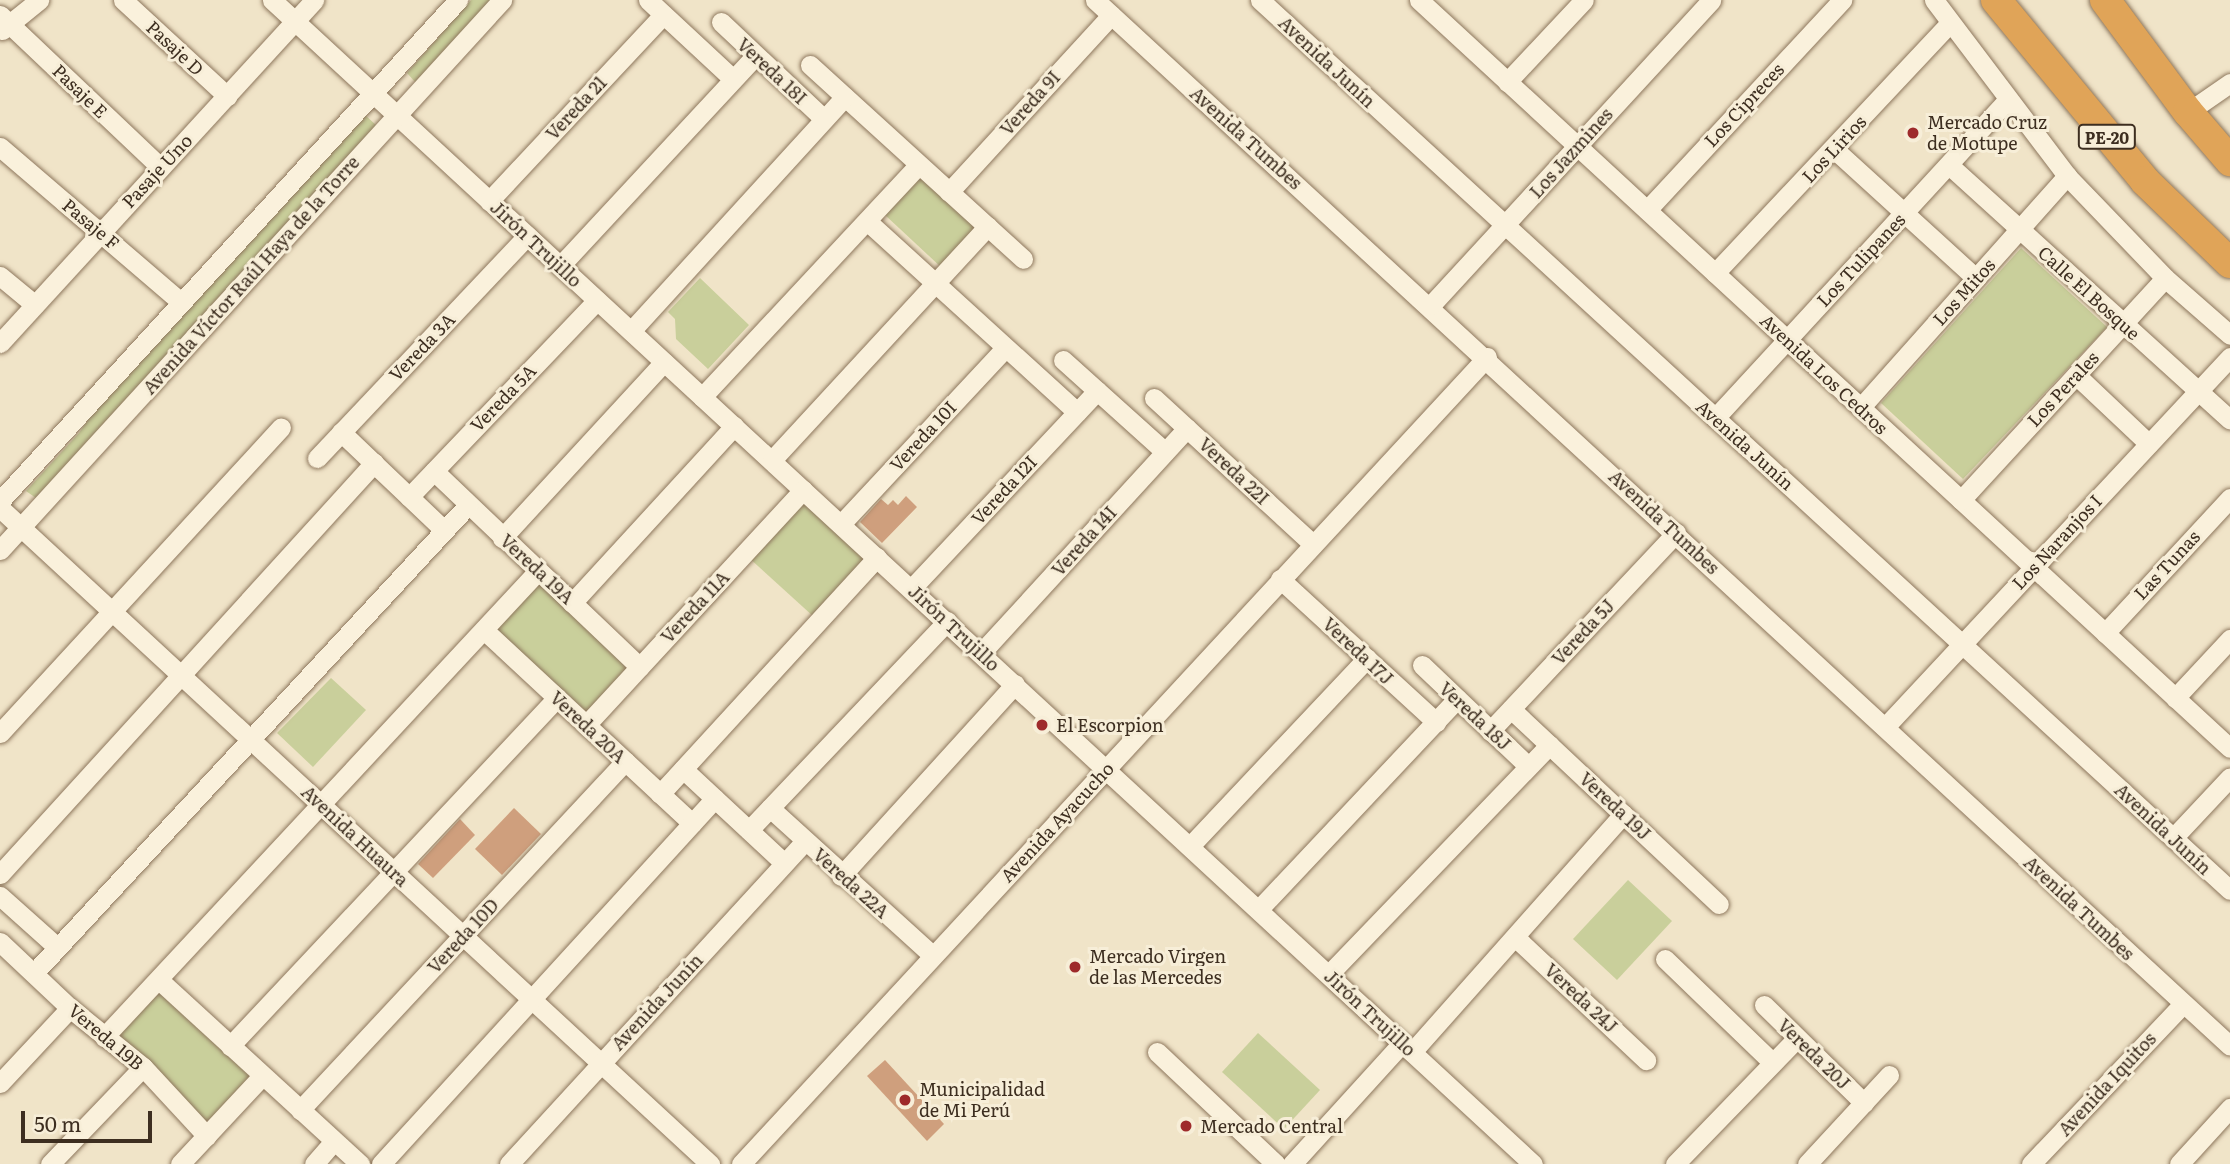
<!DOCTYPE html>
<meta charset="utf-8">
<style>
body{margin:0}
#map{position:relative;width:2230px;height:1164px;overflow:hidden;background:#f0e4c8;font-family:Literata,serif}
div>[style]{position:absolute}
.green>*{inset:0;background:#c9cf9b}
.building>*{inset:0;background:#cf9f7d}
.roads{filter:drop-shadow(0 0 2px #8d765c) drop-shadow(0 0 2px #8d765c)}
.minor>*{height:19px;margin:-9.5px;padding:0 9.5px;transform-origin:9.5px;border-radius:9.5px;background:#faf1dc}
.highway>*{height:30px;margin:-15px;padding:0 15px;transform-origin:15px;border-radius:15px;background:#e0a458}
.dots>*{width:19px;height:19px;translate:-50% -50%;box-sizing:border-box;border:4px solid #f7eed8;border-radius:50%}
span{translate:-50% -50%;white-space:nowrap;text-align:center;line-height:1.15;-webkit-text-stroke:6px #f7eed8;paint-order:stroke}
.shield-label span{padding:2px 5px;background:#f7eed8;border:2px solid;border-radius:5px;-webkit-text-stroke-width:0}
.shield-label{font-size:16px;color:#3d2e20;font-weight:700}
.street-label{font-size:18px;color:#3d2e20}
.poi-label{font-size:18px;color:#3d2e20}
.left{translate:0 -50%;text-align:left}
.scale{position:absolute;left:21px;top:1111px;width:131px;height:32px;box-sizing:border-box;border:4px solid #3d2e20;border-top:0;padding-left:9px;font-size:21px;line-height:24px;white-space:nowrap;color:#3d2e20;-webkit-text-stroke:5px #f7eed8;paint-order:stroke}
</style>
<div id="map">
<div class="green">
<div style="clip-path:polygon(471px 0,492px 0,416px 83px,407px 73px)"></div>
<div style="clip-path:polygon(364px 114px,377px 126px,36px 498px,26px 491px,79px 433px,105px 395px)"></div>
<div style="clip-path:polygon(922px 175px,980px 229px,943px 269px,885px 215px)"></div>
<div style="clip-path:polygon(2021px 248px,2107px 327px,1963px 479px,1881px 403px)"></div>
<div style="clip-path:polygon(700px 278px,749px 325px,708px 369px,676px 339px,675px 319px,668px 312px)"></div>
<div style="clip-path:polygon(803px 495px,871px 558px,814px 617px,748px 557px)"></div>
<div style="clip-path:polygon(540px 578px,633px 667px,584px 719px,491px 630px)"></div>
<div style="clip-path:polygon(331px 678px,366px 710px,313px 767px,277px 733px)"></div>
<div style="clip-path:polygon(1628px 880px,1672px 921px,1617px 980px,1573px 939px)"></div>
<div style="clip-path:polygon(161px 988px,254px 1075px,207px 1127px,118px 1036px)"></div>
<div style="clip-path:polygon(1258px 1033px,1320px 1090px,1284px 1129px,1222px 1072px)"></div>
</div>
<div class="building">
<div style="clip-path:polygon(906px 496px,917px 507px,882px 543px,860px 522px,881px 499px,888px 505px,893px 500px,898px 505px)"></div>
<div style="clip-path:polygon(514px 808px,541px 834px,502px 875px,475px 849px)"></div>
<div style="clip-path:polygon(460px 819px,475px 835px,433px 878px,418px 864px)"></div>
<div style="clip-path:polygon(885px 1060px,944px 1124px,927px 1141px,867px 1076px)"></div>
</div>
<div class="roads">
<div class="minor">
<div style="left:123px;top:0;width:142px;rotate:42.7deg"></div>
<div style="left:272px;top:0;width:1716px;rotate:42.71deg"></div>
<div style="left:648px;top:0;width:116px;rotate:42.9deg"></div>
<div style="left:1095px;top:0;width:1543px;rotate:42.66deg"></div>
<div style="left:1260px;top:0;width:1316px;rotate:42.54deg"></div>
<div style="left:1419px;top:0;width:1103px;rotate:42.69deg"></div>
<div style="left:1934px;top:0;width:221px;rotate:52.9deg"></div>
<div style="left:2067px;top:176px;width:141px;rotate:46.1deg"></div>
<div style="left:2165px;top:278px;width:86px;rotate:41.2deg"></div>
<div style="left:0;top:15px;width:221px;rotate:43.5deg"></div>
<div style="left:721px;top:22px;width:141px;rotate:43.3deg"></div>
<div style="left:2px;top:30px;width:48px;rotate:-39deg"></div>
<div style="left:810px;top:65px;width:288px;rotate:42.3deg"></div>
<div style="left:1507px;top:82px;width:112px;rotate:-46.8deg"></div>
<div style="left:2188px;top:112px;width:51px;rotate:-34.6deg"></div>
<div style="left:0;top:147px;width:238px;rotate:40.6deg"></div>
<div style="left:1834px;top:149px;width:192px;rotate:42.3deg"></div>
<div style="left:1949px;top:165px;width:379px;rotate:42.2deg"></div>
<div style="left:949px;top:192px;width:240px;rotate:-47.5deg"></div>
<div style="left:489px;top:201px;width:255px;rotate:-46.9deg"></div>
<div style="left:1647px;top:210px;width:287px;rotate:-47.1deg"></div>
<div style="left:867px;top:221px;width:284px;rotate:42.3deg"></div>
<div style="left:560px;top:266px;width:287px;rotate:-47.1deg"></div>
<div style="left:1715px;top:273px;width:343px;rotate:-46.8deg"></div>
<div style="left:0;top:276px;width:45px;rotate:39.6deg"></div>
<div style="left:1431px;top:305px;width:414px;rotate:-47.4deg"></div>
<div style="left:631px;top:331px;width:317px;rotate:-47.6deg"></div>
<div style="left:0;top:343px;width:465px;rotate:-47.5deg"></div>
<div style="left:1063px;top:360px;width:137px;rotate:42deg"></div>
<div style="left:2076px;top:375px;width:100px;rotate:43.4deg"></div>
<div style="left:702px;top:397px;width:317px;rotate:-47deg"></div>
<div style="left:1154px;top:398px;width:216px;rotate:42.6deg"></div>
<div style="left:1861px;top:407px;width:310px;rotate:-48.3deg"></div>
<div style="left:1715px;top:418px;width:431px;rotate:-47.4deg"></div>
<div style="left:341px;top:432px;width:142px;rotate:43.6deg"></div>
<div style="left:317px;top:458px;width:306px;rotate:-46.6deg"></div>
<div style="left:772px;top:460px;width:318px;rotate:-47.3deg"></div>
<div style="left:434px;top:471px;width:284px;rotate:43.6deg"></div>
<div style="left:409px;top:497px;width:272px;rotate:-46.3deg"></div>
<div style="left:1961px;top:500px;width:301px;rotate:-47.4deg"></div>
<div style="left:0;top:501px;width:679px;rotate:-47.57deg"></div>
<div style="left:0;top:508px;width:967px;rotate:42.74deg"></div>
<div style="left:841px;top:524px;width:241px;rotate:-47deg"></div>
<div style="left:502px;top:538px;width:239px;rotate:-47.4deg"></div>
<div style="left:0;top:550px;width:745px;rotate:-47.61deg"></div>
<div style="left:1280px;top:579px;width:212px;rotate:42.5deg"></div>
<div style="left:911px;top:589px;width:272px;rotate:-46.8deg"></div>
<div style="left:572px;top:603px;width:240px;rotate:-47.5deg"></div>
<div style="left:484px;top:630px;width:284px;rotate:42.9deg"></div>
<div style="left:2105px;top:633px;width:184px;rotate:-47.2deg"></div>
<div style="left:981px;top:653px;width:305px;rotate:-47.5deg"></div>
<div style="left:1422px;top:665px;width:146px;rotate:43.6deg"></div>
<div style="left:2175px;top:698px;width:81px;rotate:-47deg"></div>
<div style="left:1511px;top:709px;width:285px;rotate:43.2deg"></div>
<div style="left:586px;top:725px;width:320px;rotate:-47.3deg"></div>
<div style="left:1885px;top:727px;width:506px;rotate:-47deg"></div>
<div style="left:1490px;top:731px;width:272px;rotate:-46.8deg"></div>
<div style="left:0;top:733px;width:415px;rotate:-47.4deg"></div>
<div style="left:683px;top:769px;width:138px;rotate:42.9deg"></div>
<div style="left:660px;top:794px;width:321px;rotate:-47.5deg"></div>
<div style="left:770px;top:808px;width:220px;rotate:42.2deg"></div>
<div style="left:749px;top:830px;width:288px;rotate:-46.5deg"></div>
<div style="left:2173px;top:838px;width:83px;rotate:-46.9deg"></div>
<div style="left:1190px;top:846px;width:258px;rotate:-46.7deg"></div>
<div style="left:0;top:874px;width:556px;rotate:-47.7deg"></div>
<div style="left:841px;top:876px;width:259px;rotate:-47.8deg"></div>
<div style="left:0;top:896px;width:76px;rotate:41.8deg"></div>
<div style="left:1259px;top:909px;width:289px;rotate:-46.7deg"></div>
<div style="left:1515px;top:937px;width:180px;rotate:43.2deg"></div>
<div style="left:0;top:942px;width:96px;rotate:43.3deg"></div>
<div style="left:70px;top:1008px;width:94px;rotate:38.9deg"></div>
<div style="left:143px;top:1067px;width:94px;rotate:47.2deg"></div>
<div style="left:1665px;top:959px;width:149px;rotate:43.9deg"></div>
<div style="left:34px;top:973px;width:638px;rotate:-47.16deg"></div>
<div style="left:1329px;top:974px;width:318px;rotate:-46.1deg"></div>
<div style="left:159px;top:980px;width:273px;rotate:42.5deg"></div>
<div style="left:1764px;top:1005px;width:140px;rotate:44.4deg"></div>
<div style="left:104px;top:1037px;width:637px;rotate:-47.04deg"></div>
<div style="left:230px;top:1046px;width:478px;rotate:-46.8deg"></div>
<div style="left:1157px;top:1052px;width:163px;rotate:43.3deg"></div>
<div style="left:1412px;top:1052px;width:318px;rotate:-48.4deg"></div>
<div style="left:0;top:1083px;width:103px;rotate:-47deg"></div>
<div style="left:300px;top:1110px;width:477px;rotate:-47deg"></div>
<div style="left:50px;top:1164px;width:134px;rotate:-46.2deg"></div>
<div style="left:180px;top:1164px;width:120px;rotate:-47deg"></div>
<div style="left:314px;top:1164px;width:30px;rotate:-49deg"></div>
<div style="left:381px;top:1164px;width:495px;rotate:-47.6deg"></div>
<div style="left:509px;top:1164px;width:438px;rotate:-47.5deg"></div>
<div style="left:741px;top:1164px;width:1099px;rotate:-47.25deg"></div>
<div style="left:1292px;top:1164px;width:164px;rotate:-47.7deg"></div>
<div style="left:1675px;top:1164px;width:175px;rotate:-45.9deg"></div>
<div style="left:1807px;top:1164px;width:121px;rotate:-47.3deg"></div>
<div style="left:2031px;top:1164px;width:221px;rotate:-46.5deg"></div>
<div style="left:2179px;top:1164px;width:76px;rotate:-47.7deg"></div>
</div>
<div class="highway">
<div style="left:1996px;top:0;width:234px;rotate:50.5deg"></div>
<div style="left:2145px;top:181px;width:118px;rotate:44deg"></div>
<div style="left:2105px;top:0;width:139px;rotate:53.5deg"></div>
<div style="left:2188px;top:112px;width:65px;rotate:49.4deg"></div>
</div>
</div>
<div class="dots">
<div style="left:1913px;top:133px;background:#9e2a2b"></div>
<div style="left:1042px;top:725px;background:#9e2a2b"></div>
<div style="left:1075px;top:967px;background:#9e2a2b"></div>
<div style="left:905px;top:1100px;background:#9e2a2b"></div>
<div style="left:1186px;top:1126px;background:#9e2a2b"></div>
</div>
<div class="shield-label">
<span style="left:2107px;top:137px">PE-20</span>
</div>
<div class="street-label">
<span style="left:175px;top:48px;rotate:43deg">Pasaje D</span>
<span style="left:1327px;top:62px;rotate:43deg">Avenida Junín</span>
<span style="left:772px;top:71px;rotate:43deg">Vereda 18I</span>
<span style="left:80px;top:91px;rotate:44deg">Pasaje E</span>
<span style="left:1030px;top:103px;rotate:-48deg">Vereda 9I</span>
<span style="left:1744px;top:105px;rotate:-47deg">Los Cipreces</span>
<span style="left:576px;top:108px;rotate:-47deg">Vereda 21</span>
<span style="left:1246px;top:138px;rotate:42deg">Avenida Tumbes</span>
<span style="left:1834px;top:149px;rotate:-47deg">Los Lirios</span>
<span style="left:1571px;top:153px;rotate:-48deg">Los Jazmines</span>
<span style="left:157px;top:171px;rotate:-47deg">Pasaje Uno</span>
<span style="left:91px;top:224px;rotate:40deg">Pasaje F</span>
<span style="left:536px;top:244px;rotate:43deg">Jirón Trujillo</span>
<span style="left:1861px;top:260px;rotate:-47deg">Los Tulipanes</span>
<span style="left:251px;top:275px;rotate:-48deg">Avenida Víctor Raúl Haya de la Torre</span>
<span style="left:1964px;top:292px;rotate:-48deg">Los Mitos</span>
<span style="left:2089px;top:293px;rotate:42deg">Calle El Bosque</span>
<span style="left:422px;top:347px;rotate:-46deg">Vereda 3A</span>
<span style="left:1824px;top:374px;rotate:43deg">Avenida Los Cedros</span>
<span style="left:2063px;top:389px;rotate:-47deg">Los Perales</span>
<span style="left:503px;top:398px;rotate:-46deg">Vereda 5A</span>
<span style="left:923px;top:436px;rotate:-47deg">Vereda 10I</span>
<span style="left:1745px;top:445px;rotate:42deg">Avenida Junín</span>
<span style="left:1234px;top:471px;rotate:43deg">Vereda 22I</span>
<span style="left:1004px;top:490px;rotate:-47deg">Vereda 12I</span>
<span style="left:1664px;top:522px;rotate:43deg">Avenida Tumbes</span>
<span style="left:1084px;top:541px;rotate:-48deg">Vereda 14I</span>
<span style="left:2057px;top:542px;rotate:-47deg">Los Naranjos I</span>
<span style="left:2167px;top:565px;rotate:-47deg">Las Tunas</span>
<span style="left:537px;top:569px;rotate:43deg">Vereda 19A</span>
<span style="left:695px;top:607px;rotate:-47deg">Vereda 11A</span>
<span style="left:954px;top:628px;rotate:43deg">Jirón Trujillo</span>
<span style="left:1583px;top:632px;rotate:-47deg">Vereda 5J</span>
<span style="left:1358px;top:651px;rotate:43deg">Vereda 17J</span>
<span style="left:1475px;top:716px;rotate:43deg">Vereda 18J</span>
<span style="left:588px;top:727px;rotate:43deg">Vereda 20A</span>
<span style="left:1615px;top:806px;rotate:43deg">Vereda 19J</span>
<span style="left:1057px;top:822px;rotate:-47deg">Avenida Ayacucho</span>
<span style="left:2163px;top:829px;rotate:43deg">Avenida Junín</span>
<span style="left:355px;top:836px;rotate:43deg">Avenida Huaura</span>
<span style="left:851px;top:883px;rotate:42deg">Vereda 22A</span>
<span style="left:2079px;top:908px;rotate:43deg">Avenida Tumbes</span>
<span style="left:463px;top:936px;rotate:-47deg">Vereda 10D</span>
<span style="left:1581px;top:998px;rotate:43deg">Vereda 24J</span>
<span style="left:657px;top:1002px;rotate:-47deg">Avenida Junín</span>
<span style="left:1370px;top:1013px;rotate:43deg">Jirón Trujillo</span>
<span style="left:106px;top:1037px;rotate:40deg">Vereda 19B</span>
<span style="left:1814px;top:1054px;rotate:44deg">Vereda 20J</span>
<span style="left:2107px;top:1084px;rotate:-47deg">Avenida Iquitos</span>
</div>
<div class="poi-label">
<span class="left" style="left:1927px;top:133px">Mercado Cruz<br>de Motupe</span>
<span class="left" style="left:1056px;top:725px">El Escorpion</span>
<span class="left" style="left:1089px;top:967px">Mercado Virgen<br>de las Mercedes</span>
<span class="left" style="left:919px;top:1100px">Municipalidad<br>de Mi Perú</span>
<span class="left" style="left:1200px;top:1126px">Mercado Central</span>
</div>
<div class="scale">50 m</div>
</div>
